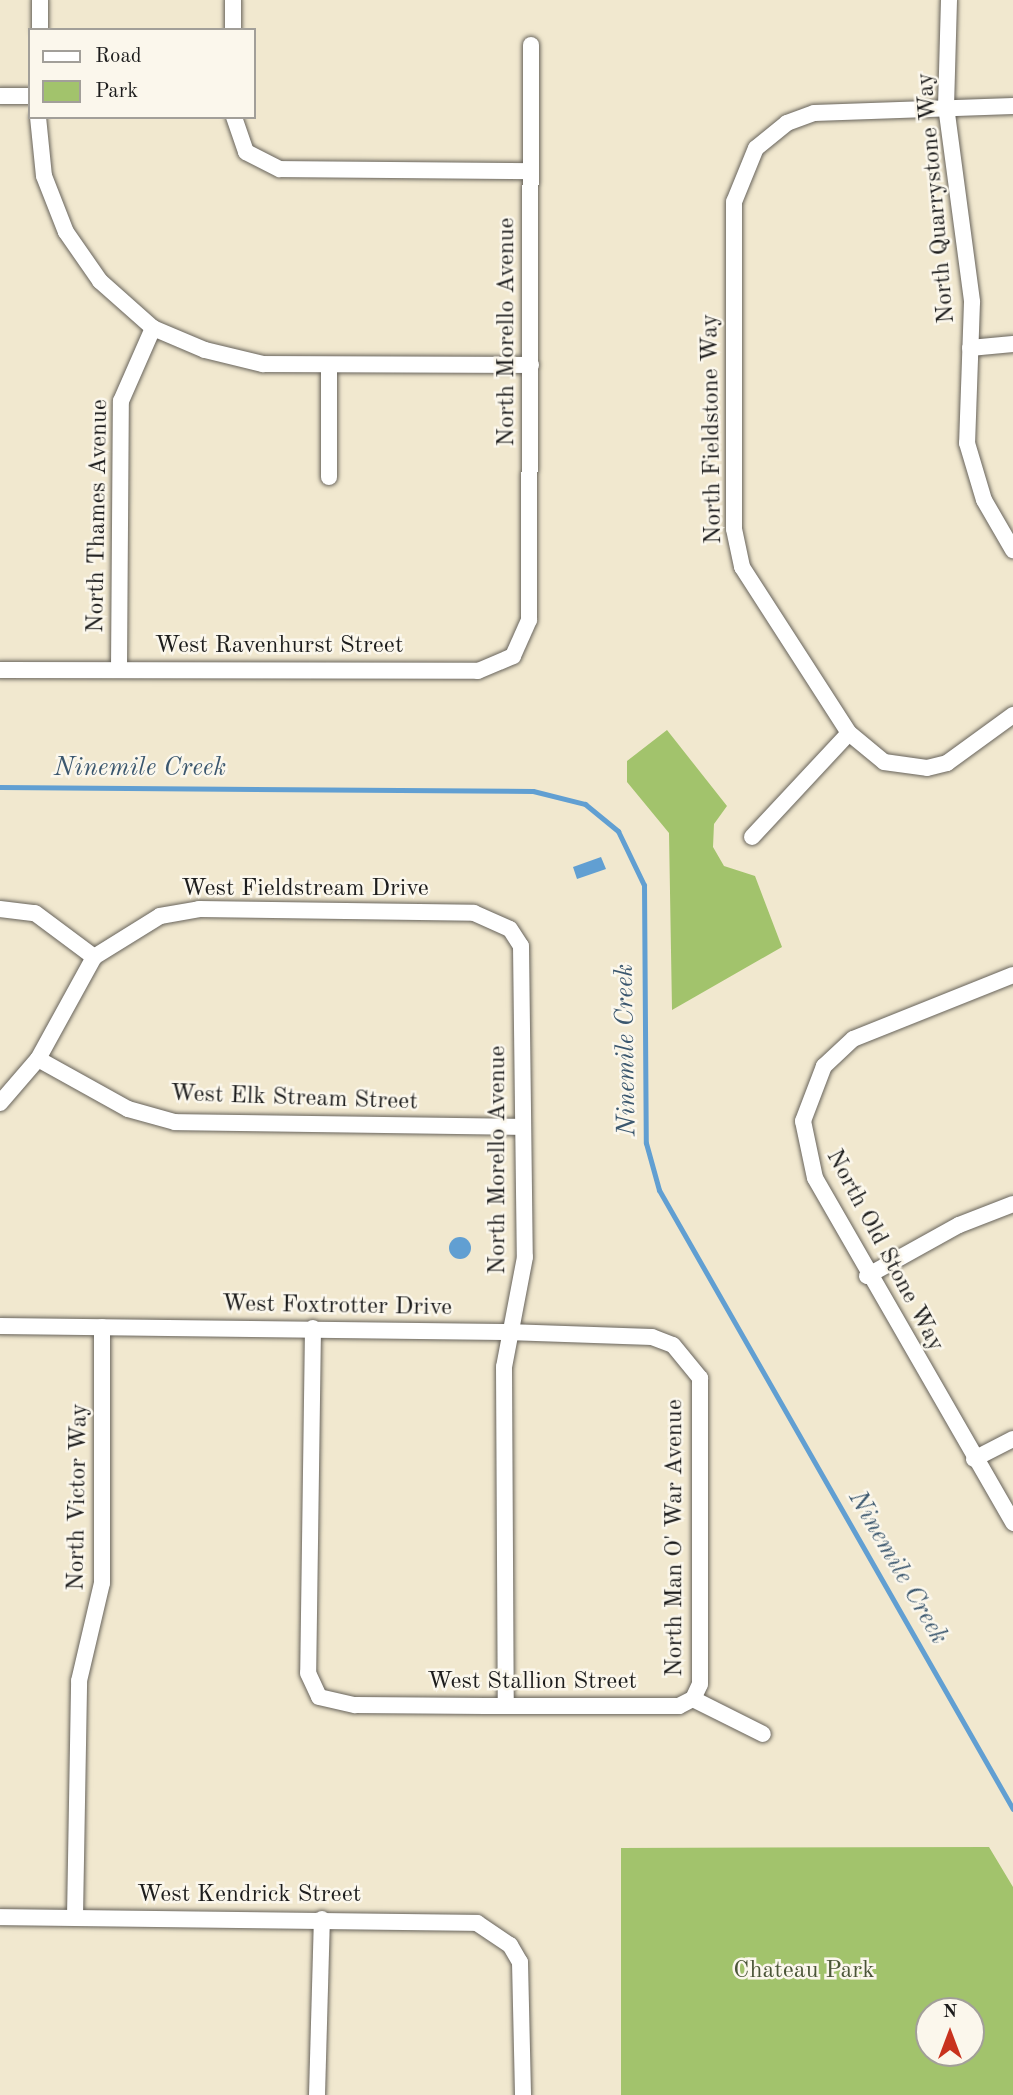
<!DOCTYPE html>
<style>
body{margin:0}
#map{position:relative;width:1013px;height:2095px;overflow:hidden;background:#f1e8cf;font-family:"Old Standard TT",serif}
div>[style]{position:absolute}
.green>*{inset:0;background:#a2c36c}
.water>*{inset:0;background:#619fd2}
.round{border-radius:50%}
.stream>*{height:5px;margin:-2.5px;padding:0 2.5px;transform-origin:2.5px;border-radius:2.5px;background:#619fd2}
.roads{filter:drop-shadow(0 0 2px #67635b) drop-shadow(0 0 2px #67635b)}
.minor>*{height:16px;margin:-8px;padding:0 8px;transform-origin:8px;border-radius:8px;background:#fff}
span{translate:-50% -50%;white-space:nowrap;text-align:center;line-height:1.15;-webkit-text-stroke:5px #fbf7ec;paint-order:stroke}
.street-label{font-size:24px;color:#1c1c1c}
.park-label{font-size:24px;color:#4b5638}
.water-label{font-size:26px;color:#3b576e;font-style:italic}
.legend{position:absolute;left:28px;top:28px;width:228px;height:91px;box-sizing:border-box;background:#fbf7ec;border:2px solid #a29f99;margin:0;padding:9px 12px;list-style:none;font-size:21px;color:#1c1c1c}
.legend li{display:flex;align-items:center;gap:14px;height:35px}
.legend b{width:35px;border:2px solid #a29f99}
.north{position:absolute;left:915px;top:1997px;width:70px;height:70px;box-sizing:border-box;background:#fbf7ec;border:2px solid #a29f99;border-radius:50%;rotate:0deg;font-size:19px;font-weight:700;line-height:28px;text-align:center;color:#1c1c1c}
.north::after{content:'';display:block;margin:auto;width:24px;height:32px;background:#c8321e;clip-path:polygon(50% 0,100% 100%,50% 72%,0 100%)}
</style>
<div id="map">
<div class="green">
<div style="clip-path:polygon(667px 730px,727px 806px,714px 824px,713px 847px,724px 866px,755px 876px,782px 947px,672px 1010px,669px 833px,627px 782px,627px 761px)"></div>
<div style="clip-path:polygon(evenodd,989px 1847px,1013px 1887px,1013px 2095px,621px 2095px,621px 1848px,989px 1847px,929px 2011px,971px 2011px,971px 2053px,929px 2053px,929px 2011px)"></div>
</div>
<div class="water">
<div style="clip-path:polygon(601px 857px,606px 869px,577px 879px,573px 867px)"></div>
<div class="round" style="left:449px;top:1237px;width:22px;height:22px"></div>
</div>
<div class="stream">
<div style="left:0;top:787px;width:533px;rotate:0.43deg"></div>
<div style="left:533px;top:791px;width:54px;rotate:14deg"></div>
<div style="left:585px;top:804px;width:43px;rotate:39.3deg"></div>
<div style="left:618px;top:831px;width:60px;rotate:64.3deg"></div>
<div style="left:644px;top:885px;width:258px;rotate:89.6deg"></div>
<div style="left:646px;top:1143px;width:49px;rotate:74.5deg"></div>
<div style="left:659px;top:1190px;width:713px;rotate:60.24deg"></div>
</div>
<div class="roads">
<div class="minor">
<div style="left:233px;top:0;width:30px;rotate:90deg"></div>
<div style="left:949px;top:0;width:106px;rotate:91.6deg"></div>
<div style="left:946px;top:106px;width:198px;rotate:82.4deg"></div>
<div style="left:972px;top:302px;width:141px;rotate:92deg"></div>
<div style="left:967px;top:443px;width:59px;rotate:73.4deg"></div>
<div style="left:984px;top:500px;width:58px;rotate:59.9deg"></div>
<div style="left:40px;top:30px;width:30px;rotate:-90deg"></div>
<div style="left:0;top:96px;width:30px"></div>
<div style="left:1013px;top:106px;width:199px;rotate:178deg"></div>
<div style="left:814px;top:113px;width:29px;rotate:160deg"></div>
<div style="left:787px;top:123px;width:40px;rotate:141deg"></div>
<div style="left:756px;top:148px;width:58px;rotate:112.2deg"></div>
<div style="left:734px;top:202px;width:327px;rotate:90deg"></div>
<div style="left:734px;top:529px;width:39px;rotate:78deg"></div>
<div style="left:742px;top:567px;width:197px;rotate:57.2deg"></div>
<div style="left:849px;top:733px;width:45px;rotate:39.6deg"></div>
<div style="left:884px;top:762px;width:43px;rotate:7.9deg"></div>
<div style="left:927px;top:768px;width:21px;rotate:-14deg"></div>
<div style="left:947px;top:763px;width:82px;rotate:-36deg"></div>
<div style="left:38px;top:117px;width:59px;rotate:84.2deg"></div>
<div style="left:44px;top:176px;width:60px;rotate:68.6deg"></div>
<div style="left:66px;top:232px;width:60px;rotate:55.2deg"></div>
<div style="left:100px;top:281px;width:71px;rotate:41.6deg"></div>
<div style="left:153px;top:328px;width:56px;rotate:22.9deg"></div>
<div style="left:205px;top:350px;width:60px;rotate:13.6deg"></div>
<div style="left:263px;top:364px;width:268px;rotate:0.2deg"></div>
<div style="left:234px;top:117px;width:37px;rotate:71deg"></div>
<div style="left:246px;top:152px;width:38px;rotate:27deg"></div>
<div style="left:280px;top:169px;width:251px;rotate:0.5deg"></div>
<div style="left:970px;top:348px;width:43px;rotate:-5.3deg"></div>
<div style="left:329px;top:477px;width:112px;rotate:-90deg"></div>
<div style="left:119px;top:669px;width:268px;rotate:-89.6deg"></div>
<div style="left:121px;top:401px;width:80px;rotate:-66.3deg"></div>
<div style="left:0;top:670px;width:478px;rotate:0.1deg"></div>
<div style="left:478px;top:671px;width:38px;rotate:-23deg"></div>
<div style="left:513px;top:656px;width:39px;rotate:-66deg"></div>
<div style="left:529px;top:620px;width:575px;rotate:-89.8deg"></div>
<div style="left:752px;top:837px;width:142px;rotate:-47deg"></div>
<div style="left:0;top:909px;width:35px;rotate:7deg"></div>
<div style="left:35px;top:913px;width:74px;rotate:36.7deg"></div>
<div style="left:1013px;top:975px;width:172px;rotate:158.2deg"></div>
<div style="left:853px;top:1039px;width:40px;rotate:137deg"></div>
<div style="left:824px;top:1066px;width:59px;rotate:110.9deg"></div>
<div style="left:803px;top:1121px;width:58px;rotate:78.1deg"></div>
<div style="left:815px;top:1178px;width:398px;rotate:60.1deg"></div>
<div style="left:38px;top:1059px;width:103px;rotate:29.1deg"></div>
<div style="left:128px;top:1109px;width:49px;rotate:15.5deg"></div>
<div style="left:175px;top:1122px;width:346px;rotate:0.8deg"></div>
<div style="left:0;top:1103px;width:58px;rotate:-49.2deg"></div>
<div style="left:38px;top:1059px;width:116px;rotate:-61.2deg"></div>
<div style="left:94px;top:957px;width:78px;rotate:-31.8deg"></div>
<div style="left:160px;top:916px;width:40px;rotate:-10deg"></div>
<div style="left:199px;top:909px;width:275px;rotate:0.8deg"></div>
<div style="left:474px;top:913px;width:39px;rotate:24deg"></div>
<div style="left:510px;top:929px;width:20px;rotate:57deg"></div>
<div style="left:521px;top:946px;width:311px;rotate:89.3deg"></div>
<div style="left:525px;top:1257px;width:112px;rotate:100.8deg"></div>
<div style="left:504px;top:1367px;width:339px;rotate:89.7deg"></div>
<div style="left:867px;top:1276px;width:105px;rotate:-29deg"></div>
<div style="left:959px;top:1225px;width:58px;rotate:-21.3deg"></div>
<div style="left:0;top:1326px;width:507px;rotate:0.68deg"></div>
<div style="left:507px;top:1332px;width:145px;rotate:2deg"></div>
<div style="left:652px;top:1337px;width:22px;rotate:21deg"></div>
<div style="left:673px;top:1345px;width:43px;rotate:50.7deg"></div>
<div style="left:700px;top:1378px;width:306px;rotate:90deg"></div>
<div style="left:700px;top:1684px;width:17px;rotate:115deg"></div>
<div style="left:313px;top:1328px;width:345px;rotate:90.8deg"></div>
<div style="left:308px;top:1673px;width:26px;rotate:65deg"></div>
<div style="left:319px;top:1697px;width:37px;rotate:13deg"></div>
<div style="left:355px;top:1705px;width:131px;rotate:0.4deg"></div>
<div style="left:486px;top:1706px;width:193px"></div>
<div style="left:679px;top:1706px;width:16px;rotate:-27deg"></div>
<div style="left:693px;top:1699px;width:78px;rotate:26.6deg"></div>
<div style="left:974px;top:1459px;width:44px;rotate:-27.1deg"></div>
<div style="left:0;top:1917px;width:477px;rotate:0.7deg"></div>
<div style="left:477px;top:1923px;width:40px;rotate:34deg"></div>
<div style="left:510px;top:1945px;width:20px;rotate:60deg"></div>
<div style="left:520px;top:1962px;width:133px;rotate:88.7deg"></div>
<div style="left:75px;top:1917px;width:236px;rotate:-89deg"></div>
<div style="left:79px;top:1681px;width:101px;rotate:-76.8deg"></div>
<div style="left:102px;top:1583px;width:256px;rotate:-90deg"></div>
<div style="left:317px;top:2095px;width:176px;rotate:-88.4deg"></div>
</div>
</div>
<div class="street-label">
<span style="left:937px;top:198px;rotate:-95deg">North Quarrystone Way</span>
<span style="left:508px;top:332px;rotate:-90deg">North Morello Avenue</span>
<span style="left:713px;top:429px;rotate:-91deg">North Fieldstone Way</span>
<span style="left:99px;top:516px;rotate:-89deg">North Thames Avenue</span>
<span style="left:279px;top:647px">West Ravenhurst Street</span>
<span style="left:305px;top:890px">West Fieldstream Drive</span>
<span style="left:294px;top:1099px;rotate:2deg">West Elk Stream Street</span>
<span style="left:499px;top:1160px;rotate:-90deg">North Morello Avenue</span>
<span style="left:884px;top:1251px;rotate:62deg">North Old Stone Way</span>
<span style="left:337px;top:1307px;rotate:1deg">West Foxtrotter Drive</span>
<span style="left:79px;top:1497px;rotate:-89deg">North Victor Way</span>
<span style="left:676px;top:1538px;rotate:-90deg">North Man O' War Avenue</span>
<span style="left:532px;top:1683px">West Stallion Street</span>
<span style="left:249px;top:1896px">West Kendrick Street</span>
</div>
<div class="park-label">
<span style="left:804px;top:1972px">Chateau Park</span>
</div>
<div class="water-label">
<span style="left:140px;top:769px">Ninemile Creek</span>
<span style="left:627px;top:1050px;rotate:-91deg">Ninemile Creek</span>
<span style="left:897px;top:1568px;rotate:60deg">Ninemile Creek</span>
</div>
<ul class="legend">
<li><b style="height:9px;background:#fff"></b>Road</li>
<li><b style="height:19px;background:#a2c36c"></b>Park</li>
</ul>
<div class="north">N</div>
</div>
